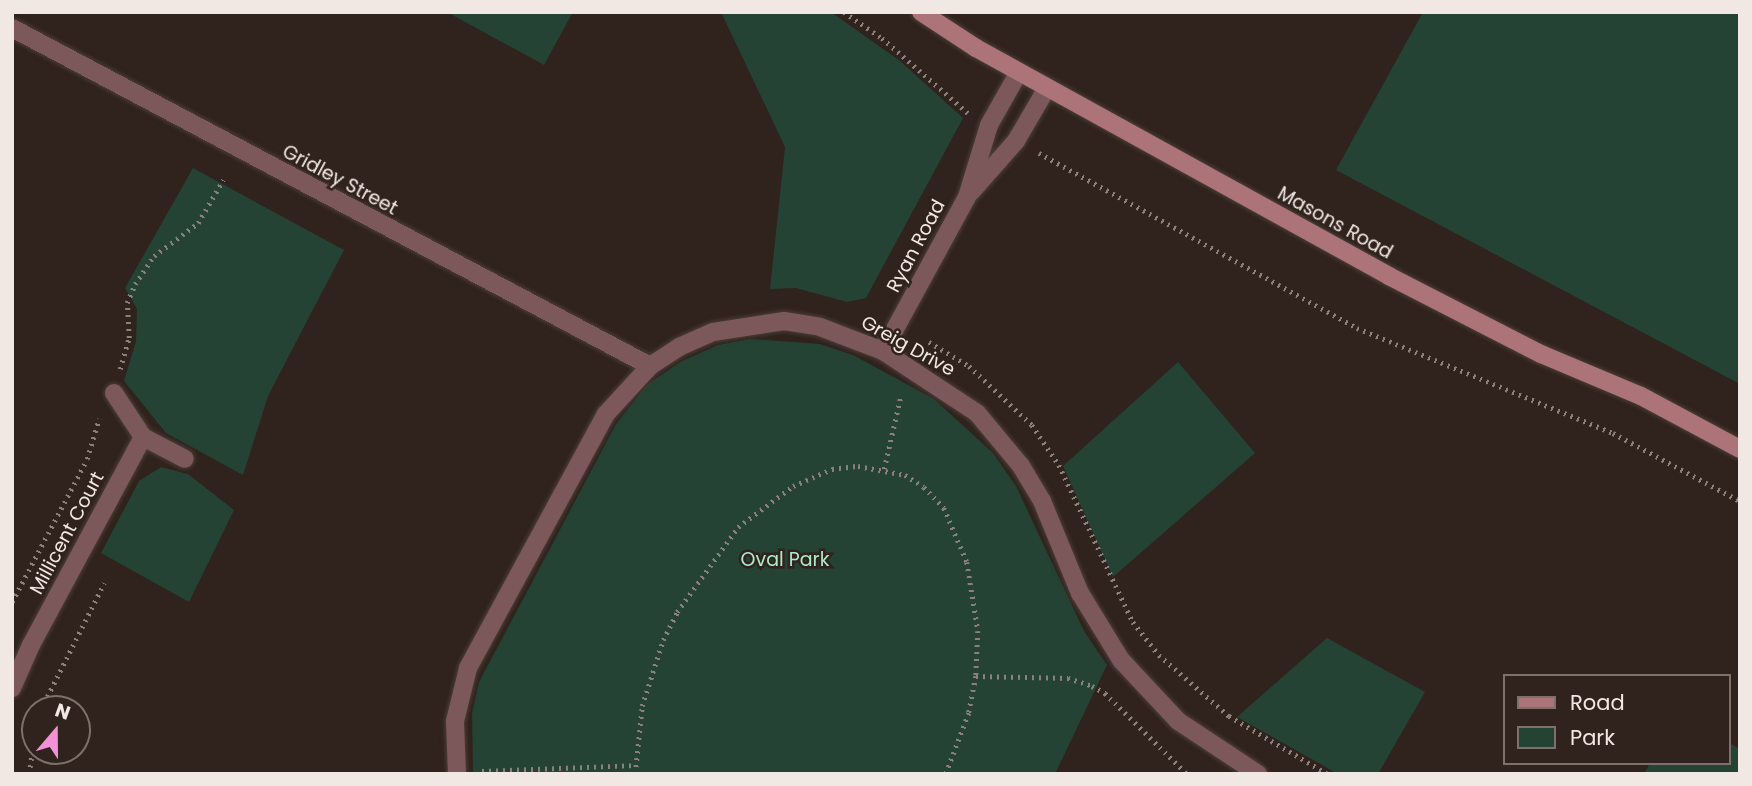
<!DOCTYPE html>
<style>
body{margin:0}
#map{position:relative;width:1752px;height:786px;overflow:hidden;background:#30221c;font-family:Poppins,sans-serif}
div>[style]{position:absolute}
.green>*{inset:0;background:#244334}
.path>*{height:4.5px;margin-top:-2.25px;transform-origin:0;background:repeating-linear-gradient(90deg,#8c807b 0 2px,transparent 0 7px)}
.roads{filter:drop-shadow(0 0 2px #4b3e38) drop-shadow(0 0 2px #4b3e38)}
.street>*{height:18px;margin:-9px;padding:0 9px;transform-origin:9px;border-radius:9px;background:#7c585b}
.secondary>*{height:18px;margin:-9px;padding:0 9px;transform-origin:9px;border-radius:9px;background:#ac7379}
span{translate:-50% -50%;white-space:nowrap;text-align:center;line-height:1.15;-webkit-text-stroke:5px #30221c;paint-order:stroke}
.street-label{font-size:19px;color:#f2e8e3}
.park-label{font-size:19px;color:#aceacb}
.frame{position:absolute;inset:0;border:14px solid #f2e8e3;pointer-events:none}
.legend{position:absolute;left:1503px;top:674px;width:228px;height:91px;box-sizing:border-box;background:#30221c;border:2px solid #7e716c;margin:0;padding:9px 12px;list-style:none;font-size:21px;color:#f2e8e3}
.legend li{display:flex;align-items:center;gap:14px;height:35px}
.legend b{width:35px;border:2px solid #7e716c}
.north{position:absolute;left:21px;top:695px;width:70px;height:70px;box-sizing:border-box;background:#30221c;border:2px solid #7e716c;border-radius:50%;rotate:20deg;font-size:19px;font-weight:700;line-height:28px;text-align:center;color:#f2e8e3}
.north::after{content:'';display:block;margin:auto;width:24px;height:32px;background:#f391d6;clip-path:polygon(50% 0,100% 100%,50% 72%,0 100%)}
</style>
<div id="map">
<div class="green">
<div style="clip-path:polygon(447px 12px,573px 12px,544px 65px)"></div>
<div style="clip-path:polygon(721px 12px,831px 12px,900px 61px,963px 118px,866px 298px,847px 302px,796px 288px,770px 289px,785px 147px)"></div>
<div style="clip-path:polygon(1423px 12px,1740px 12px,1740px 384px,1336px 170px)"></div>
<div style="clip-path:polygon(193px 168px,344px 250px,268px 396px,243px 475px,166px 433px,124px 381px,136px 341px,137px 309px,125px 288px)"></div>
<div style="clip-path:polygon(751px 339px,820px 344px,853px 355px,934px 399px,993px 453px,1016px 486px,1084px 631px,1107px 665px,1055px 774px,473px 774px,472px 713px,479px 682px,616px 424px,647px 385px,680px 362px,718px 345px)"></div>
<div style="clip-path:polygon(1178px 362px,1255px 453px,1113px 577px,1063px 466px)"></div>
<div style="clip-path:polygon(161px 467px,188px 474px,234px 510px,189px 602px,101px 553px,139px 481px)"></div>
<div style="clip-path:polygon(1327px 638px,1425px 692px,1378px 774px,1338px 774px,1237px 717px)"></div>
<div style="clip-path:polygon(1729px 743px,1740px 749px,1740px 774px,1644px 774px,1650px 763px,1729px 763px)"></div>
</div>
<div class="path">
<div style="left:844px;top:12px;width:46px;rotate:34.4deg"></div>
<div style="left:882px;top:38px;width:114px;rotate:41.1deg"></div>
<div style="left:1039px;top:153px;width:363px;rotate:28.8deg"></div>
<div style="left:1357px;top:328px;width:277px;rotate:22.3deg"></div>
<div style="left:1613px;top:433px;width:144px;rotate:28.2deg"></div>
<div style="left:929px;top:342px;width:47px;rotate:31deg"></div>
<div style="left:969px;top:366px;width:86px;rotate:43.1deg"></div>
<div style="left:1032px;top:425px;width:48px;rotate:56deg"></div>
<div style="left:1059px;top:465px;width:174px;rotate:64.8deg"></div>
<div style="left:1133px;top:622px;width:42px;rotate:51.8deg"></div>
<div style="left:1159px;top:655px;width:93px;rotate:41.1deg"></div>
<div style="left:1229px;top:716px;width:115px;rotate:30.4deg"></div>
<div style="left:120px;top:369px;width:32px;rotate:-74deg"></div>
<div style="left:129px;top:338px;width:35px;rotate:-93deg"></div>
<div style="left:127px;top:303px;width:21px;rotate:-67deg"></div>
<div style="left:135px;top:284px;width:34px;rotate:-56deg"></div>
<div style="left:154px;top:256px;width:55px;rotate:-36.9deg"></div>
<div style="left:198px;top:223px;width:50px;rotate:-59.8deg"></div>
<div style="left:884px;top:469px;width:76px;rotate:-77.1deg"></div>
<div style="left:12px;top:602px;width:161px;rotate:-62.3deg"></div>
<div style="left:87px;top:459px;width:42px;rotate:-73.3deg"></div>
<div style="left:976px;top:676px;width:92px;rotate:1.2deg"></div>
<div style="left:1068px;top:678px;width:25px;rotate:18deg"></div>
<div style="left:1092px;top:686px;width:15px;rotate:28deg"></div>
<div style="left:1105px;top:693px;width:115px;rotate:44.6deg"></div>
<div style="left:41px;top:709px;width:141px;rotate:-63.4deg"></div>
<div style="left:482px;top:771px;width:153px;rotate:-2.2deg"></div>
<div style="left:29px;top:774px;width:44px;rotate:-82.2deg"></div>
<div style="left:635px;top:774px;width:68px;rotate:-84.1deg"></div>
<div style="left:642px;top:706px;width:69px;rotate:-72.3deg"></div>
<div style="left:663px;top:640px;width:31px;rotate:-63deg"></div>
<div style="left:677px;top:612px;width:105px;rotate:-54.3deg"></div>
<div style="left:738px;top:527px;width:69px;rotate:-36.7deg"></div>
<div style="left:793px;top:486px;width:43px;rotate:-23.6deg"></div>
<div style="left:832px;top:469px;width:26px;rotate:-7deg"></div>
<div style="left:858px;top:466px;width:48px;rotate:10.8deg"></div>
<div style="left:905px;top:475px;width:22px;rotate:32deg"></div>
<div style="left:924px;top:487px;width:29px;rotate:46deg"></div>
<div style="left:944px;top:508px;width:59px;rotate:66.9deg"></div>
<div style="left:967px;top:562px;width:70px;rotate:80.9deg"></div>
<div style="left:978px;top:631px;width:45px;rotate:92.5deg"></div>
<div style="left:976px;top:676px;width:38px;rotate:101deg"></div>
<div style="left:969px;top:713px;width:65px;rotate:110.7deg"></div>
</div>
<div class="roads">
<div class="street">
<div style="left:12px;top:28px;width:722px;rotate:27.91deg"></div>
<div style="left:971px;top:192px;width:68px;rotate:-48.6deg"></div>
<div style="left:1016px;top:141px;width:61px;rotate:-59.7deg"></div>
<div style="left:883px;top:351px;width:175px;rotate:-61.4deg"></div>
<div style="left:967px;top:197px;width:75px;rotate:-73deg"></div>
<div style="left:989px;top:125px;width:61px;rotate:-60.5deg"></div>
<div style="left:114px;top:393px;width:53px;rotate:56.6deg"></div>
<div style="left:143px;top:437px;width:47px;rotate:27.6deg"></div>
<div style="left:12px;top:688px;width:47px;rotate:-66.2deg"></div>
<div style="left:31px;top:645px;width:236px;rotate:-61.7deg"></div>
<div style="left:457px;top:774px;width:53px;rotate:-92.2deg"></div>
<div style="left:455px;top:721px;width:55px;rotate:-76.2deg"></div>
<div style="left:468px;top:668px;width:289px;rotate:-61.5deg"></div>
<div style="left:606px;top:414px;width:65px;rotate:-47.5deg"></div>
<div style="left:650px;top:366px;width:35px;rotate:-33deg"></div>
<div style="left:679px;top:347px;width:37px;rotate:-24deg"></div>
<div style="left:713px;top:332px;width:72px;rotate:-8.8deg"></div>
<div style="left:784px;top:321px;width:36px;rotate:9deg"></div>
<div style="left:820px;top:327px;width:67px;rotate:20.9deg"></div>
<div style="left:883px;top:351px;width:113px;rotate:33.4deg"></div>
<div style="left:977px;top:413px;width:69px;rotate:50.3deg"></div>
<div style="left:1021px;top:466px;width:41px;rotate:59deg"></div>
<div style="left:1042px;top:501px;width:100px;rotate:67.6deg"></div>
<div style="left:1080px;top:593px;width:79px;rotate:58.5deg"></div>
<div style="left:1121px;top:660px;width:83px;rotate:46.9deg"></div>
<div style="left:1178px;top:721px;width:96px;rotate:33.5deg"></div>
</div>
<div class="secondary">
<div style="left:921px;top:12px;width:66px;rotate:33.2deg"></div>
<div style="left:976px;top:48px;width:472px;rotate:28.9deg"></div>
<div style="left:1389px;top:276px;width:171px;rotate:27.2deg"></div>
<div style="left:1541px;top:354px;width:108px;rotate:22.8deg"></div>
<div style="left:1641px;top:396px;width:112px;rotate:28.2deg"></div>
</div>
</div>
<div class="street-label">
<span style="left:340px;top:180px;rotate:28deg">Gridley Street</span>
<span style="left:1335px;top:223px;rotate:29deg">Masons Road</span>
<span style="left:916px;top:246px;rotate:-62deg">Ryan Road</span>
<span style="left:908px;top:346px;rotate:29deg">Greig Drive</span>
<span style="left:67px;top:533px;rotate:-62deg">Millicent Court</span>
</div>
<div class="park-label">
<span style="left:785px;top:560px">Oval Park</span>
</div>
<div class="frame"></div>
<ul class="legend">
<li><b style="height:9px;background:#ac7379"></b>Road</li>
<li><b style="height:19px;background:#244334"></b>Park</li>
</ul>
<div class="north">N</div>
</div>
